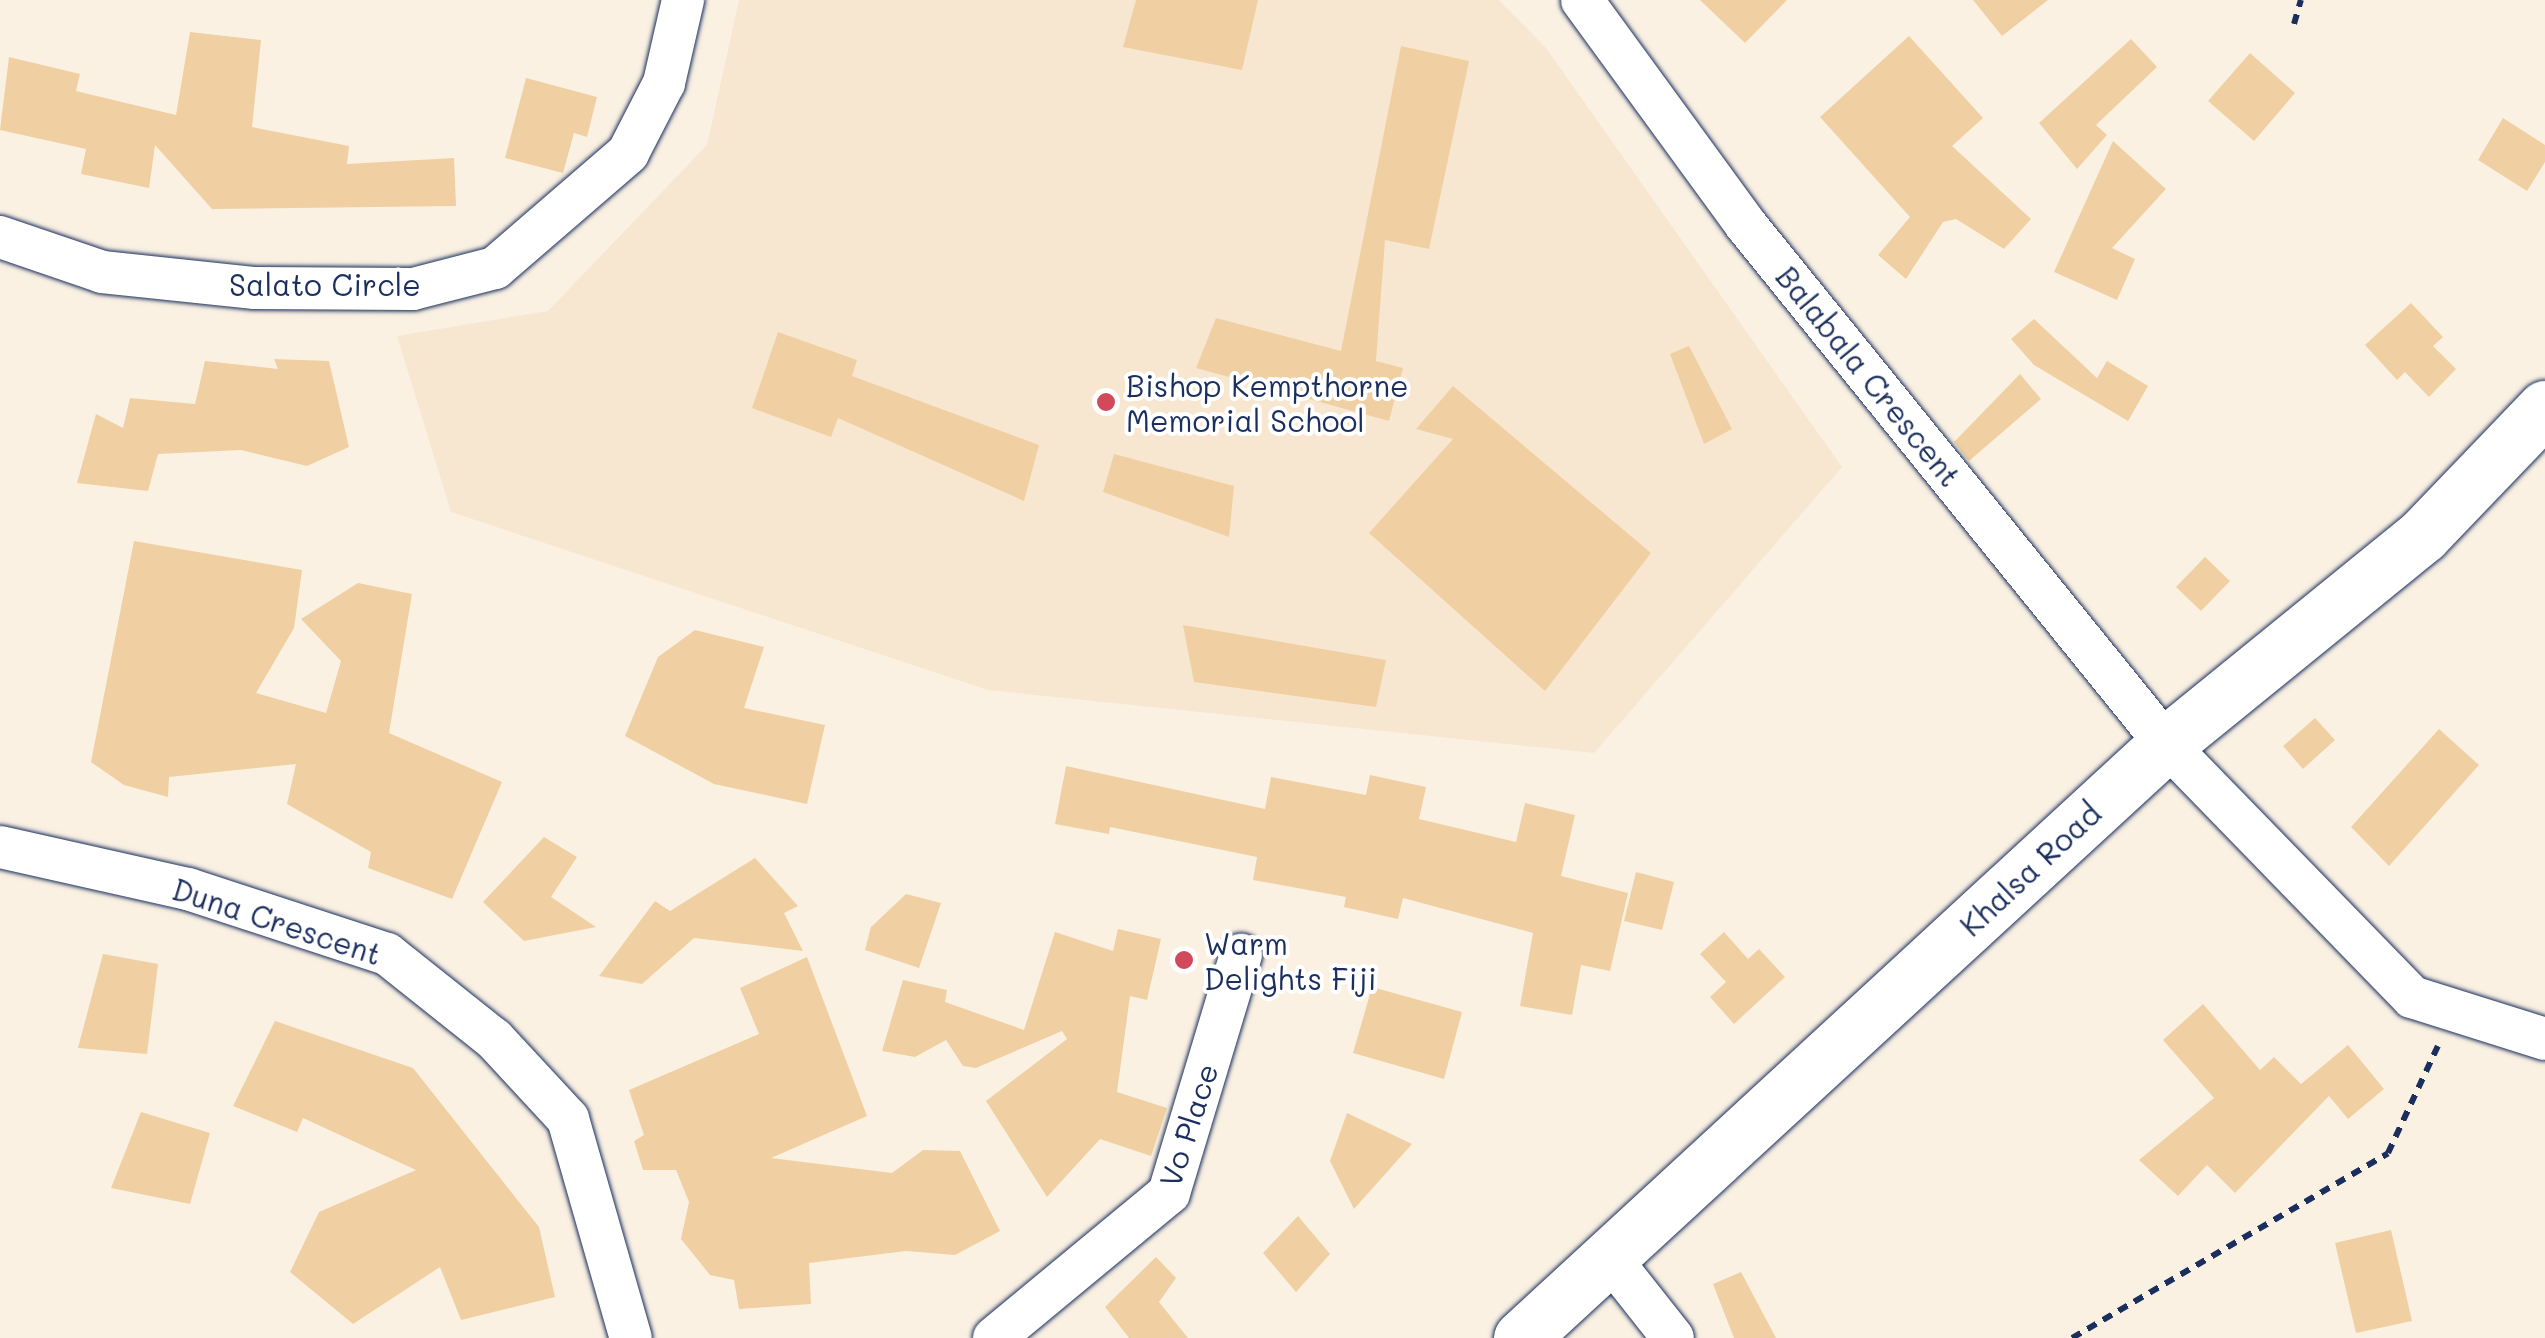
<!DOCTYPE html>
<style>
body{margin:0}
#map{position:relative;width:2545px;height:1338px;overflow:hidden;background:#faf1e3;font-family:Mali,sans-serif}
div>[style]{position:absolute}
.built>*{inset:0;background:#f7e7d0}
.building>*{inset:0;background:#f0d0a2}
.path>*{height:6px;margin-top:-3px;transform-origin:0;background:repeating-linear-gradient(90deg,#1b2f5e 0 10px,transparent 0 18px)}
.roads{filter:drop-shadow(0 0 2px #1b2f5e) drop-shadow(0 0 2px #1b2f5e)}
.street>*{height:42px;margin:-21px;padding:0 21px;transform-origin:21px;border-radius:21px;background:#fff}
.secondary>*{height:55px;margin:-27.5px;padding:0 27.5px;transform-origin:27.5px;border-radius:27.5px;background:#fff}
.dots>*{width:28px;height:28px;translate:-50% -50%;box-sizing:border-box;border:5px solid #fff;border-radius:50%}
span{translate:-50% -50%;white-space:nowrap;text-align:center;line-height:1.15;-webkit-text-stroke:8px #fff;paint-order:stroke}
.street-label{font-size:30px;color:#1b2f5e}
.poi-label{font-size:30px;color:#1b2f5e}
.left{translate:0 -50%;text-align:left}
</style>
<div id="map">
<div class="built">
<div style="clip-path:polygon(739px 0,1499px 0,1546px 48px,1842px 467px,1594px 753px,988px 690px,451px 512px,397px 336px,548px 311px,707px 145px)"></div>
</div>
<div class="building">
<div style="clip-path:polygon(1136px 0,1258px 0,1242px 70px,1123px 47px)"></div>
<div style="clip-path:polygon(1700px 0,1787px 0,1745px 43px)"></div>
<div style="clip-path:polygon(1973px 0,2048px 0,2002px 36px)"></div>
<div style="clip-path:polygon(190px 32px,261px 40px,252px 127px,349px 146px,347px 164px,454px 158px,456px 206px,212px 209px,155px 145px,149px 188px,81px 174px,86px 149px,0 130px,9px 57px,80px 74px,76px 91px,176px 115px)"></div>
<div style="clip-path:polygon(1909px 36px,1983px 118px,1952px 146px,2031px 219px,2004px 249px,1956px 219px,1943px 222px,1906px 279px,1878px 255px,1910px 217px,1820px 117px)"></div>
<div style="clip-path:polygon(2131px 39px,2157px 67px,2096px 125px,2107px 135px,2077px 169px,2039px 123px)"></div>
<div style="clip-path:polygon(1401px 46px,1469px 61px,1429px 249px,1385px 240px,1376px 361px,1403px 368px,1389px 421px,1196px 368px,1216px 318px,1341px 351px)"></div>
<div style="clip-path:polygon(2250px 53px,2295px 93px,2254px 141px,2208px 101px)"></div>
<div style="clip-path:polygon(526px 78px,597px 97px,587px 137px,574px 133px,563px 173px,505px 158px)"></div>
<div style="clip-path:polygon(2503px 118px,2545px 145px,2545px 162px,2527px 191px,2478px 160px)"></div>
<div style="clip-path:polygon(2113px 141px,2166px 189px,2112px 248px,2135px 259px,2117px 300px,2054px 272px)"></div>
<div style="clip-path:polygon(2411px 303px,2443px 337px,2433px 346px,2456px 369px,2429px 397px,2405px 372px,2397px 380px,2365px 345px)"></div>
<div style="clip-path:polygon(2034px 319px,2097px 378px,2107px 361px,2148px 386px,2128px 421px,2034px 365px,2011px 339px)"></div>
<div style="clip-path:polygon(778px 332px,857px 360px,852px 376px,1039px 445px,1024px 501px,838px 418px,831px 437px,752px 408px)"></div>
<div style="clip-path:polygon(1689px 346px,1732px 429px,1704px 444px,1670px 354px)"></div>
<div style="clip-path:polygon(274px 359px,329px 361px,349px 447px,307px 466px,241px 450px,158px 454px,148px 491px,77px 483px,96px 414px,123px 428px,130px 398px,195px 404px,205px 361px,278px 369px)"></div>
<div style="clip-path:polygon(2020px 374px,2041px 399px,1969px 461px,1954px 442px)"></div>
<div style="clip-path:polygon(1453px 386px,1651px 553px,1545px 691px,1369px 533px,1453px 439px,1416px 429px)"></div>
<div style="clip-path:polygon(1114px 454px,1234px 486px,1229px 537px,1103px 492px)"></div>
<div style="clip-path:polygon(134px 541px,302px 570px,294px 628px,256px 693px,326px 713px,341px 661px,301px 619px,358px 583px,412px 594px,389px 733px,502px 782px,452px 899px,368px 868px,371px 852px,287px 804px,296px 764px,169px 777px,168px 797px,124px 785px,91px 762px)"></div>
<div style="clip-path:polygon(2205px 557px,2230px 581px,2201px 611px,2176px 587px)"></div>
<div style="clip-path:polygon(1183px 625px,1386px 660px,1376px 707px,1194px 682px)"></div>
<div style="clip-path:polygon(695px 630px,764px 647px,744px 708px,825px 725px,807px 804px,714px 784px,625px 736px,658px 657px)"></div>
<div style="clip-path:polygon(2315px 718px,2335px 740px,2303px 769px,2283px 746px)"></div>
<div style="clip-path:polygon(2439px 729px,2479px 765px,2389px 866px,2351px 827px)"></div>
<div style="clip-path:polygon(1066px 766px,1265px 809px,1271px 777px,1366px 795px,1370px 775px,1426px 787px,1419px 819px,1516px 842px,1525px 803px,1575px 815px,1561px 876px,1628px 893px,1610px 971px,1581px 965px,1572px 1015px,1520px 1006px,1533px 933px,1403px 898px,1398px 919px,1344px 907px,1346px 897px,1253px 880px,1257px 857px,1110px 827px,1109px 834px,1055px 824px)"></div>
<div style="clip-path:polygon(544px 837px,577px 857px,551px 897px,596px 927px,524px 941px,483px 902px)"></div>
<div style="clip-path:polygon(755px 858px,798px 906px,784px 913px,803px 951px,694px 938px,642px 984px,599px 976px,655px 901px,670px 911px)"></div>
<div style="clip-path:polygon(1636px 872px,1674px 882px,1662px 930px,1624px 921px)"></div>
<div style="clip-path:polygon(906px 894px,941px 903px,919px 968px,865px 950px,871px 927px)"></div>
<div style="clip-path:polygon(1118px 929px,1161px 939px,1147px 1000px,1130px 996px,1117px 1092px,1167px 1108px,1151px 1156px,1100px 1139px,1047px 1197px,986px 1101px,1067px 1039px,1062px 1031px,976px 1068px,963px 1066px,946px 1040px,915px 1057px,882px 1051px,903px 980px,947px 990px,945px 1002px,1024px 1030px,1055px 932px,1113px 951px)"></div>
<div style="clip-path:polygon(1724px 932px,1748px 959px,1759px 949px,1785px 977px,1734px 1024px,1710px 997px,1726px 982px,1700px 954px)"></div>
<div style="clip-path:polygon(103px 954px,158px 964px,147px 1054px,78px 1048px)"></div>
<div style="clip-path:polygon(807px 957px,867px 1116px,771px 1158px,892px 1173px,923px 1150px,960px 1151px,1000px 1231px,955px 1255px,906px 1251px,809px 1263px,811px 1304px,739px 1309px,734px 1280px,710px 1275px,681px 1239px,689px 1202px,676px 1170px,643px 1170px,634px 1141px,644px 1135px,629px 1090px,759px 1034px,740px 988px)"></div>
<div style="clip-path:polygon(1372px 987px,1462px 1012px,1444px 1079px,1353px 1053px)"></div>
<div style="clip-path:polygon(2203px 1004px,2260px 1070px,2274px 1057px,2301px 1084px,2348px 1045px,2384px 1089px,2348px 1119px,2329px 1096px,2235px 1193px,2207px 1165px,2178px 1196px,2139px 1160px,2214px 1098px,2163px 1040px)"></div>
<div style="clip-path:polygon(275px 1021px,413px 1068px,539px 1227px,555px 1297px,461px 1320px,440px 1267px,353px 1324px,290px 1272px,319px 1212px,416px 1170px,303px 1118px,297px 1132px,233px 1106px)"></div>
<div style="clip-path:polygon(141px 1112px,210px 1133px,190px 1204px,111px 1188px)"></div>
<div style="clip-path:polygon(1347px 1113px,1412px 1144px,1354px 1209px,1330px 1161px)"></div>
<div style="clip-path:polygon(1298px 1216px,1330px 1254px,1296px 1292px,1263px 1253px)"></div>
<div style="clip-path:polygon(2391px 1230px,2412px 1321px,2356px 1333px,2335px 1243px)"></div>
<div style="clip-path:polygon(1156px 1257px,1176px 1278px,1159px 1302px,1188px 1338px,1129px 1338px,1105px 1307px)"></div>
<div style="clip-path:polygon(1741px 1272px,1776px 1338px,1734px 1338px,1713px 1284px)"></div>
</div>
<div class="path">
<div style="left:2294px;top:24px;width:25px;rotate:-74deg"></div>
<div style="left:2072px;top:1338px;width:366px;rotate:-30.3deg"></div>
<div style="left:2388px;top:1153px;width:118px;rotate:-65deg"></div>
</div>
<div class="roads">
<div class="street">
<div style="left:1582px;top:0;width:278px;rotate:53.9deg"></div>
<div style="left:1746px;top:225px;width:668px;rotate:51.02deg"></div>
<div style="left:2166px;top:744px;width:353px;rotate:45.8deg"></div>
<div style="left:2412px;top:997px;width:139px;rotate:17.5deg"></div>
<div style="left:0;top:237px;width:108px;rotate:18.9deg"></div>
<div style="left:102px;top:272px;width:154px;rotate:6deg"></div>
<div style="left:255px;top:288px;width:158px;rotate:0.4deg"></div>
<div style="left:413px;top:289px;width:85px;rotate:-14.4deg"></div>
<div style="left:495px;top:268px;width:176px;rotate:-40.8deg"></div>
<div style="left:628px;top:153px;width:79px;rotate:-62.8deg"></div>
<div style="left:664px;top:83px;width:85px;rotate:-77.1deg"></div>
<div style="left:0;top:847px;width:193px;rotate:12.6deg"></div>
<div style="left:188px;top:889px;width:209px;rotate:18.1deg"></div>
<div style="left:387px;top:954px;width:137px;rotate:38.5deg"></div>
<div style="left:494px;top:1039px;width:109px;rotate:47.2deg"></div>
<div style="left:568px;top:1119px;width:228px;rotate:74deg"></div>
<div style="left:1609px;top:1257px;width:103px;rotate:51.7deg"></div>
<div style="left:994px;top:1338px;width:227px;rotate:-39.6deg"></div>
<div style="left:1169px;top:1193px;width:249px;rotate:-73.2deg"></div>
</div>
<div class="secondary">
<div style="left:1521px;top:1338px;width:877px;rotate:-42.64deg"></div>
<div style="left:2166px;top:744px;width:331px;rotate:-39.1deg"></div>
<div style="left:2423px;top:535px;width:176px;rotate:-46.2deg"></div>
</div>
</div>
<div class="dots">
<div style="left:1106px;top:402px;background:#d1495b"></div>
<div style="left:1184px;top:960px;background:#d1495b"></div>
</div>
<div class="street-label">
<span style="left:325px;top:284px">Salato Circle</span>
<span style="left:1869px;top:376px;rotate:51deg">Balabala Crescent</span>
<span style="left:2030px;top:869px;rotate:-43deg">Khalsa Road</span>
<span style="left:277px;top:921px;rotate:18deg">Duna Crescent</span>
<span style="left:1188px;top:1125px;rotate:-72deg">Vo Place</span>
</div>
<div class="poi-label">
<span class="left" style="left:1126px;top:402px">Bishop Kempthorne<br>Memorial School</span>
<span class="left" style="left:1204px;top:960px">Warm<br>Delights Fiji</span>
</div>
</div>
